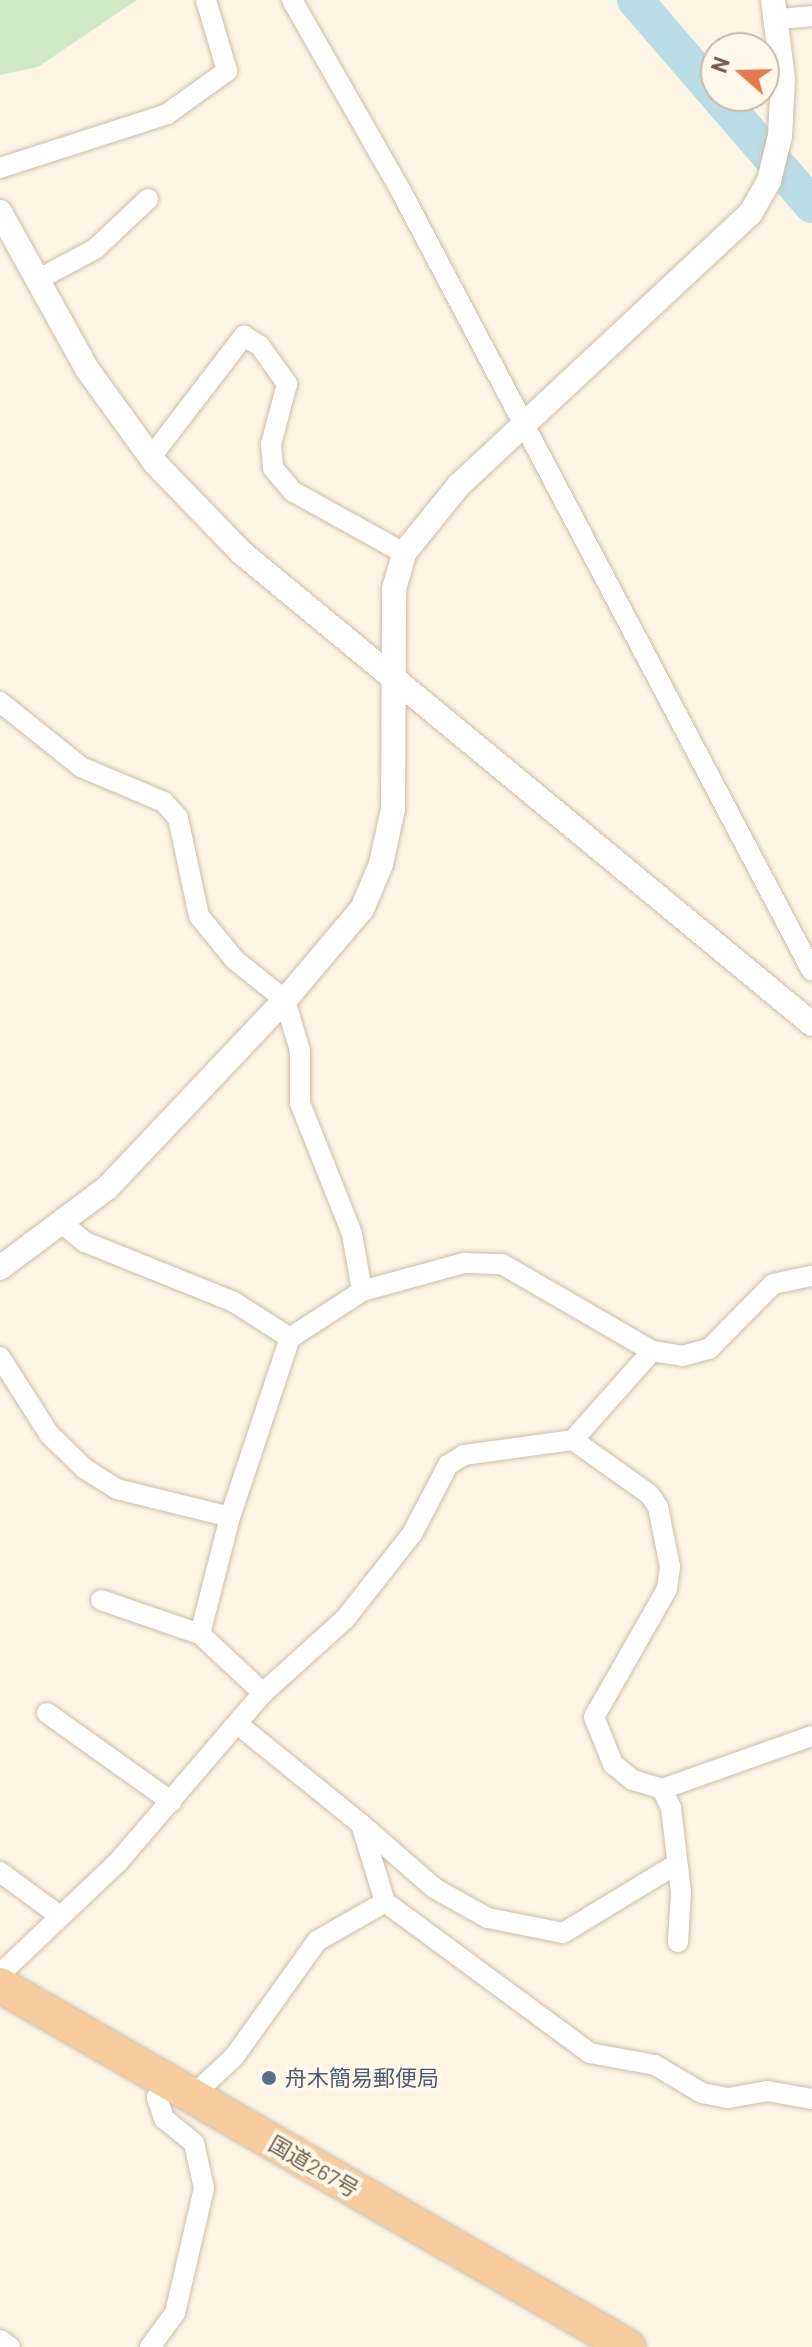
<!DOCTYPE html>
<meta charset="utf-8">
<style>
body{margin:0}
#map{position:relative;width:812px;height:2347px;overflow:hidden;background:#fcf5e5;font-family:Barlow,"Noto Sans JP",sans-serif}
div>[style]{position:absolute}
.green>*{inset:0;background:#d0e9c4}
.river>*{height:36px;margin:-18px;padding:0 18px;transform-origin:18px;border-radius:18px;background:#badce5}
.roads{filter:drop-shadow(0 0 2px #cdbdac) drop-shadow(0 0 2px #cdbdac)}
.minor>*{height:20px;margin:-10px;padding:0 10px;transform-origin:10px;border-radius:10px;background:#fff}
.tertiary>*{height:24px;margin:-12px;padding:0 12px;transform-origin:12px;border-radius:12px;background:#fff}
.trunk>*{height:34px;margin:-17px;padding:0 17px;transform-origin:17px;border-radius:17px;background:#f7cc9e}
.dots>*{width:22px;height:22px;translate:-50% -50%;box-sizing:border-box;border:4px solid #fff8eb;border-radius:50%}
span{translate:-50% -50%;white-space:nowrap;text-align:center;line-height:1.15;-webkit-text-stroke:8px #fff8eb;paint-order:stroke}
.service-label{font-size:22px;color:#4e5e75}
.left{translate:0 -50%;text-align:left}
.street-label{font-size:22px;color:#745d4b}
.north{position:absolute;left:700px;top:32px;width:80px;height:80px;box-sizing:border-box;background:#fff8eb;border:2px solid #c7baab;border-radius:50%;rotate:290deg;font-size:22px;font-weight:700;line-height:32px;text-align:center;color:#745d4b}
.north::after{content:'';display:block;margin:auto;width:28px;height:36px;background:#e3794d;clip-path:polygon(50% 0,100% 100%,50% 72%,0 100%)}
</style>
<div id="map">
<div class="green">
<div style="clip-path:polygon(0 0,137px 0,38px 67px,0 75px)"></div>
</div>
<div class="river">
<div style="left:635px;top:0;width:271px;rotate:49.2deg"></div>
</div>
<div class="roads">
<div class="minor">
<div style="left:292px;top:0;width:222px;rotate:60.3deg"></div>
<div style="left:402px;top:193px;width:879px;rotate:62.21deg"></div>
<div style="left:779px;top:19px;width:33px;rotate:-5deg"></div>
<div style="left:0;top:168px;width:176px;rotate:-17.9deg"></div>
<div style="left:167px;top:114px;width:74px;rotate:-35.6deg"></div>
<div style="left:227px;top:71px;width:74px;rotate:-106.5deg"></div>
<div style="left:37px;top:280px;width:66px;rotate:-28.1deg"></div>
<div style="left:95px;top:249px;width:73px;rotate:-43.3deg"></div>
<div style="left:151px;top:457px;width:153px;rotate:-52.5deg"></div>
<div style="left:244px;top:336px;width:19px;rotate:32deg"></div>
<div style="left:260px;top:346px;width:47px;rotate:54.6deg"></div>
<div style="left:287px;top:384px;width:62px;rotate:104.9deg"></div>
<div style="left:271px;top:444px;width:24px;rotate:85deg"></div>
<div style="left:273px;top:468px;width:30px;rotate:50deg"></div>
<div style="left:292px;top:491px;width:128px;rotate:29deg"></div>
<div style="left:0;top:702px;width:104px;rotate:38.7deg"></div>
<div style="left:81px;top:767px;width:90px;rotate:22.9deg"></div>
<div style="left:164px;top:802px;width:21px;rotate:49deg"></div>
<div style="left:178px;top:818px;width:100px;rotate:77.9deg"></div>
<div style="left:199px;top:916px;width:57px;rotate:50.7deg"></div>
<div style="left:235px;top:960px;width:64px;rotate:38.7deg"></div>
<div style="left:285px;top:1000px;width:53px;rotate:73.6deg"></div>
<div style="left:300px;top:1051px;width:52px;rotate:90deg"></div>
<div style="left:300px;top:1103px;width:141px;rotate:68.3deg"></div>
<div style="left:352px;top:1234px;width:58px;rotate:80deg"></div>
<div style="left:62px;top:1223px;width:30px;rotate:40deg"></div>
<div style="left:85px;top:1242px;width:161px;rotate:21.9deg"></div>
<div style="left:234px;top:1302px;width:67px;rotate:32.7deg"></div>
<div style="left:0;top:1357px;width:91px;rotate:57.5deg"></div>
<div style="left:49px;top:1434px;width:50px;rotate:44.2deg"></div>
<div style="left:85px;top:1469px;width:38px;rotate:32deg"></div>
<div style="left:117px;top:1489px;width:116px;rotate:13.9deg"></div>
<div style="left:573px;top:1440px;width:93px;rotate:35.4deg"></div>
<div style="left:649px;top:1494px;width:16px;rotate:55deg"></div>
<div style="left:658px;top:1507px;width:61px;rotate:78.7deg"></div>
<div style="left:670px;top:1567px;width:22px;rotate:98deg"></div>
<div style="left:667px;top:1589px;width:147px;rotate:119.7deg"></div>
<div style="left:594px;top:1717px;width:51px;rotate:68deg"></div>
<div style="left:613px;top:1764px;width:26px;rotate:39deg"></div>
<div style="left:633px;top:1780px;width:30px;rotate:17deg"></div>
<div style="left:101px;top:1600px;width:105px;rotate:19deg"></div>
<div style="left:263px;top:1693px;width:110px;rotate:-42.1deg"></div>
<div style="left:345px;top:1619px;width:108px;rotate:-51.8deg"></div>
<div style="left:412px;top:1534px;width:78px;rotate:-62.4deg"></div>
<div style="left:448px;top:1465px;width:19px;rotate:-32deg"></div>
<div style="left:464px;top:1455px;width:110px;rotate:-7.8deg"></div>
<div style="left:573px;top:1440px;width:119px;rotate:-48.4deg"></div>
<div style="left:47px;top:1713px;width:153px;rotate:35.5deg"></div>
<div style="left:240px;top:1726px;width:156px;rotate:39deg"></div>
<div style="left:361px;top:1824px;width:82px;rotate:72.9deg"></div>
<div style="left:361px;top:1824px;width:97px;rotate:41.2deg"></div>
<div style="left:434px;top:1888px;width:62px;rotate:29.1deg"></div>
<div style="left:488px;top:1918px;width:76px;rotate:11.3deg"></div>
<div style="left:563px;top:1933px;width:131px;rotate:-31.3deg"></div>
<div style="left:0;top:1872px;width:74px;rotate:36.3deg"></div>
<div style="left:678px;top:1942px;width:50px;rotate:-86.6deg"></div>
<div style="left:681px;top:1892px;width:85px;rotate:-96.8deg"></div>
<div style="left:671px;top:1808px;width:21px;rotate:-115deg"></div>
<div style="left:662px;top:1789px;width:159px;rotate:-19.5deg"></div>
<div style="left:0;top:1974px;width:163px;rotate:-43.5deg"></div>
<div style="left:118px;top:1862px;width:223px;rotate:-49.4deg"></div>
<div style="left:263px;top:1693px;width:86px;rotate:-136.9deg"></div>
<div style="left:200px;top:1634px;width:121px;rotate:-75.6deg"></div>
<div style="left:230px;top:1517px;width:189px;rotate:-71.5deg"></div>
<div style="left:290px;top:1338px;width:86px;rotate:-33.1deg"></div>
<div style="left:362px;top:1291px;width:106px;rotate:-15.4deg"></div>
<div style="left:464px;top:1263px;width:38px;rotate:2deg"></div>
<div style="left:502px;top:1264px;width:173px;rotate:30.1deg"></div>
<div style="left:652px;top:1351px;width:30px;rotate:9deg"></div>
<div style="left:682px;top:1356px;width:28px;rotate:-15deg"></div>
<div style="left:709px;top:1349px;width:91px;rotate:-45.4deg"></div>
<div style="left:773px;top:1284px;width:40px;rotate:-12deg"></div>
<div style="left:193px;top:2095px;width:56px;rotate:-42.8deg"></div>
<div style="left:234px;top:2057px;width:143px;rotate:-54.4deg"></div>
<div style="left:317px;top:1941px;width:78px;rotate:-29.8deg"></div>
<div style="left:385px;top:1902px;width:255px;rotate:36.4deg"></div>
<div style="left:590px;top:2053px;width:66px;rotate:10.5deg"></div>
<div style="left:655px;top:2065px;width:55px;rotate:30.8deg"></div>
<div style="left:702px;top:2093px;width:26px;rotate:11deg"></div>
<div style="left:728px;top:2098px;width:40px;rotate:-10deg"></div>
<div style="left:767px;top:2091px;width:46px;rotate:10.1deg"></div>
<div style="left:0;top:2340px;width:12px;rotate:35deg"></div>
<div style="left:150px;top:2347px;width:42px;rotate:-53.7deg"></div>
<div style="left:175px;top:2313px;width:128px;rotate:-76.9deg"></div>
<div style="left:204px;top:2188px;width:46px;rotate:-102.5deg"></div>
<div style="left:194px;top:2143px;width:38px;rotate:-141deg"></div>
<div style="left:164px;top:2119px;width:23px;rotate:-108deg"></div>
<div style="left:157px;top:2097px;width:20px;rotate:-66deg"></div>
</div>
<div class="tertiary">
<div style="left:0;top:212px;width:179px;rotate:61deg"></div>
<div style="left:87px;top:369px;width:116px;rotate:54.1deg"></div>
<div style="left:155px;top:463px;width:125px;rotate:46deg"></div>
<div style="left:242px;top:553px;width:739px;rotate:39.57deg"></div>
<div style="left:0;top:1268px;width:134px;rotate:-36.8deg"></div>
<div style="left:107px;top:1188px;width:259px;rotate:-46.6deg"></div>
<div style="left:285px;top:1000px;width:119px;rotate:-49.8deg"></div>
<div style="left:362px;top:909px;width:49px;rotate:-67.1deg"></div>
<div style="left:381px;top:864px;width:56px;rotate:-77.7deg"></div>
<div style="left:393px;top:809px;width:220px;rotate:-89.7deg"></div>
<div style="left:394px;top:589px;width:37px;rotate:-74deg"></div>
<div style="left:404px;top:553px;width:87px;rotate:-51deg"></div>
<div style="left:459px;top:485px;width:398px;rotate:-43deg"></div>
<div style="left:750px;top:214px;width:38px;rotate:-60deg"></div>
<div style="left:769px;top:181px;width:46px;rotate:-76.3deg"></div>
<div style="left:780px;top:136px;width:57px;rotate:-87deg"></div>
<div style="left:783px;top:79px;width:80px;rotate:-97.2deg"></div>
</div>
<div class="trunk">
<div style="left:0;top:1985px;width:725px;rotate:29.96deg"></div>
</div>
</div>
<div class="dots">
<div style="left:269px;top:2078px;background:#5c6f8a"></div>
</div>
<div class="service-label">
<span class="left" style="left:285px;top:2078px">舟木簡易郵便局</span>
</div>
<div class="street-label">
<span style="left:314px;top:2166px;rotate:30deg">国道267号</span>
</div>
<div class="north">N</div>
</div>
